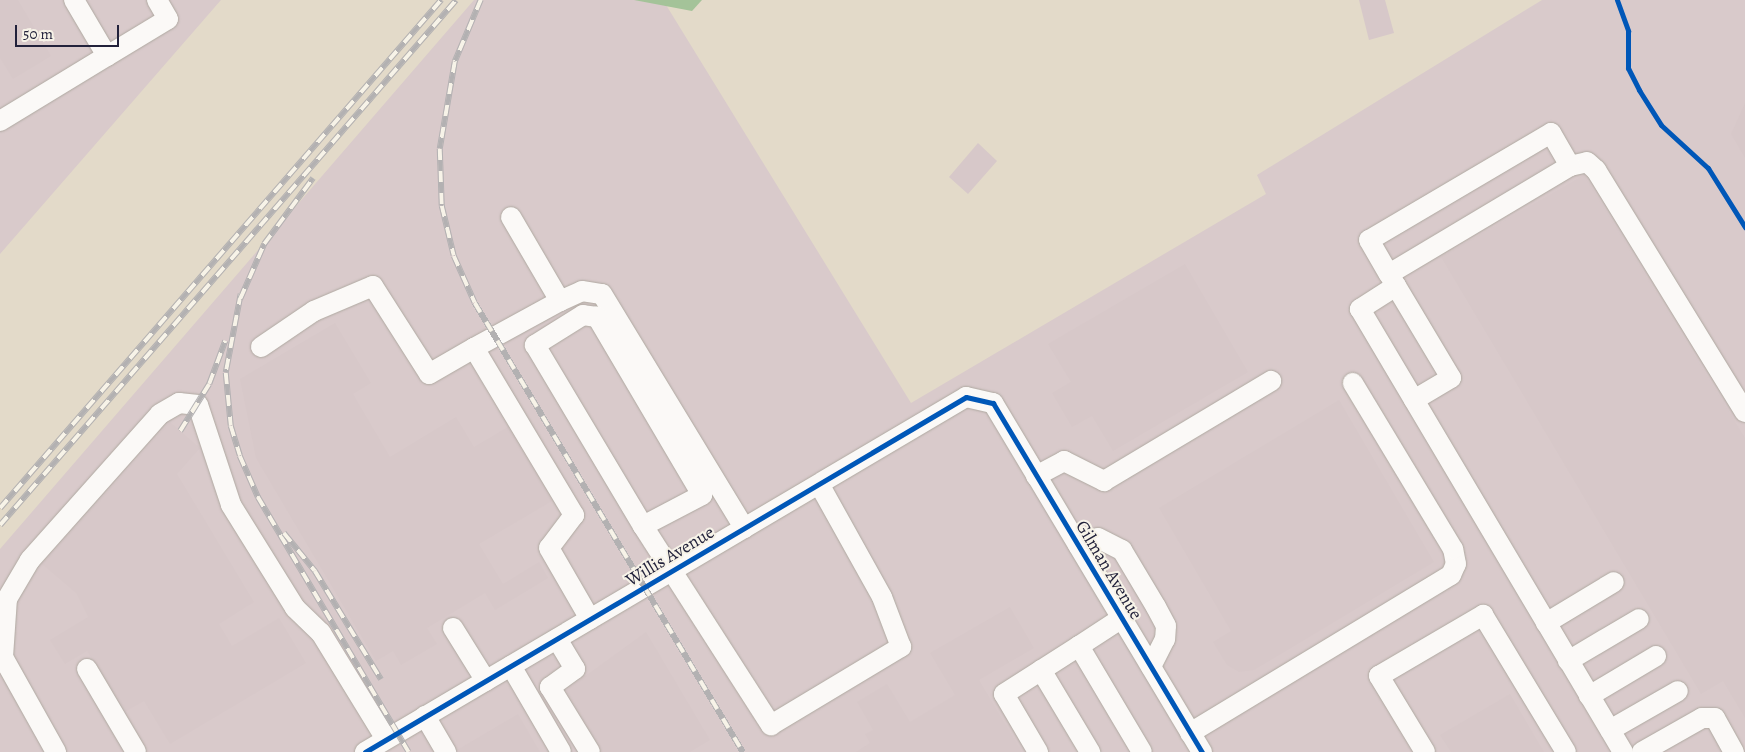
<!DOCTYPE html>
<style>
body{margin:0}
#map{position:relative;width:1745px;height:752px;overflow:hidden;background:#e3dac9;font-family:Alegreya,serif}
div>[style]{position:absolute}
.industrial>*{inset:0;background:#d9cacb}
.forest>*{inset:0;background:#a4c399}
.building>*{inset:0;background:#d7c8c9}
.roads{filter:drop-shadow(0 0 1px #afa9a1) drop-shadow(0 0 1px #afa9a1)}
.minor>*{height:20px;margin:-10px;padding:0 10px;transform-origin:10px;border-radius:10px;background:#fbf9f7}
.rail>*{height:5.5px;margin-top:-2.75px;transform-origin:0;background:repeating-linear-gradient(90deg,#f7f3e8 0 11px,#b3b1b2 0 22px);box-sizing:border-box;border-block:1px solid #b3b1b2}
.cycleway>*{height:5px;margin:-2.5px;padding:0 2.5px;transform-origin:2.5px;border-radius:2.5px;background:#0057b8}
span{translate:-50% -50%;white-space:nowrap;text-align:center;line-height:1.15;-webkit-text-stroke:4px #f7f3e8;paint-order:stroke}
.street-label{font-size:18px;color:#22223b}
.scale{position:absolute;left:15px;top:25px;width:104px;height:22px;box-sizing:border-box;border:2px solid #22223b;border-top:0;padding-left:6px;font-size:15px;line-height:18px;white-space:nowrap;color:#22223b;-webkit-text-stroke:4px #f7f3e8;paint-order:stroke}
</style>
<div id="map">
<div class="industrial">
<div style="clip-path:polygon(0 0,221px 0,0 254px)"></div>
<div style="clip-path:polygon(474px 0,663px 0,911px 403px,1266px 194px,1257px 175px,1542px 0,1745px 0,1745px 752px,0 752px,0 549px)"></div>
</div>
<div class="forest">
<div style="clip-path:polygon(634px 0,702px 0,692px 11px)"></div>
</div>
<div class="building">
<div style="clip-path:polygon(0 0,18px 0,51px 56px,13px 79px,0 58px)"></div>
<div style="clip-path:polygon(1359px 0,1385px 0,1394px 33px,1369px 40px)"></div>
<div style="clip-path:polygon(1745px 103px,1745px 158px,1731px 134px)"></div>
<div style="clip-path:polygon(978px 143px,997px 161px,968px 194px,949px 177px)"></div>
<div style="clip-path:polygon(1584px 175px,1745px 438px,1745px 718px,1723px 681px,1701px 694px,1441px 257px)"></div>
<div style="clip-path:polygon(1185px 264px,1248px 372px,1113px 451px,1092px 416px,1072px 427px,1052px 393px,1071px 382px,1048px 344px)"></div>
<div style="clip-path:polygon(335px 323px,371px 383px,353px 394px,390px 457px,456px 417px,474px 447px,508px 427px,552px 501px,479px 544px,503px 584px,539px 562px,548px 578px,495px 610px,485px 593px,427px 628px,437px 644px,401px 665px,393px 651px,376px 661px,256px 458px,240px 379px)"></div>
<div style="clip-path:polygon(1339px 400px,1434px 562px,1254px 670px,1239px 672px,1227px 665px,1213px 642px,1231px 631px,1159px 508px)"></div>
<div style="clip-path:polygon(170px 422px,200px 448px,177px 474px,254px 602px,219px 624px,232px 646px,279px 618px,306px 663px,170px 744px,144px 701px,126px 711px,87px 651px,65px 664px,50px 640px,88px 617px,76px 593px,42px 564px)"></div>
<div style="clip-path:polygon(1010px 607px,1034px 648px,979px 680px,1022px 752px,856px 752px,870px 743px,865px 734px,873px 730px,857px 702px,887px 684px,910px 722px,955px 695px,930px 653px)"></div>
<div style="clip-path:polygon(646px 632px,710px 740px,690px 752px,602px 752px,566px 690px)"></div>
<div style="clip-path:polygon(1510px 694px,1544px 752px,1451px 752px,1440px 735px)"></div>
<div style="clip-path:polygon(518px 714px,540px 752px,458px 752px,457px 750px)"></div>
</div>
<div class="roads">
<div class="minor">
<div style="left:107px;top:56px;width:71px;rotate:-31.2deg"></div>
<div style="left:168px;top:19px;width:22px;rotate:-120deg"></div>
<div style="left:0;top:121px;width:125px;rotate:-31.3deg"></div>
<div style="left:107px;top:56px;width:65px;rotate:-120.5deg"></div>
<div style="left:1570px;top:166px;width:17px;rotate:-13deg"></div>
<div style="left:1587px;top:162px;width:12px;rotate:42deg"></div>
<div style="left:1596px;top:170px;width:284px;rotate:58.4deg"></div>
<div style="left:1389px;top:274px;width:211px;rotate:-30.8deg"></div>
<div style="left:1570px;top:166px;width:38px;rotate:-120deg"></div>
<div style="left:1551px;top:133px;width:211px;rotate:149.5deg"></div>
<div style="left:1369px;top:240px;width:39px;rotate:60deg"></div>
<div style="left:1389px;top:274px;width:14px;rotate:60deg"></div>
<div style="left:1396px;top:286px;width:43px;rotate:147.4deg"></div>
<div style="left:1360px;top:309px;width:515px;rotate:59.3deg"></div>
<div style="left:1396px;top:286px;width:107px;rotate:59.1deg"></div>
<div style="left:1451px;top:378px;width:43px;rotate:149.3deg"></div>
<div style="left:560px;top:301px;width:24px;rotate:-24deg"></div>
<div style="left:582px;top:291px;width:20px;rotate:9deg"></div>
<div style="left:602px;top:294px;width:274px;rotate:58.7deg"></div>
<div style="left:261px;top:347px;width:64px;rotate:-34.2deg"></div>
<div style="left:314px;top:311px;width:64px;rotate:-23deg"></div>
<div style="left:373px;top:286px;width:104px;rotate:57.5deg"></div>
<div style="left:429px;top:374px;width:52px;rotate:-30deg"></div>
<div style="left:474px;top:348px;width:195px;rotate:59.1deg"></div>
<div style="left:574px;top:515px;width:41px;rotate:127.1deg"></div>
<div style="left:549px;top:548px;width:82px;rotate:60deg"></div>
<div style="left:474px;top:348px;width:98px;rotate:-28.7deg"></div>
<div style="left:560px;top:301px;width:97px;rotate:-120.3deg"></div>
<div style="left:1036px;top:476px;width:32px;rotate:-28deg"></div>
<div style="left:1064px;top:461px;width:45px;rotate:26.6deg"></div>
<div style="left:1104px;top:481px;width:195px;rotate:-30.9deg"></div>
<div style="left:643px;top:526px;width:67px;rotate:-27.7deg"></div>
<div style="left:702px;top:495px;width:207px;rotate:-120.5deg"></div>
<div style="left:597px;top:317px;width:14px;rotate:-172deg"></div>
<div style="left:583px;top:315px;width:57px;rotate:148deg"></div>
<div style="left:535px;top:345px;width:211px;rotate:59.2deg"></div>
<div style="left:643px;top:526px;width:237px;rotate:57.3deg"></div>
<div style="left:771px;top:725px;width:152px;rotate:-31deg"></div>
<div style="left:901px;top:647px;width:53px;rotate:-110.8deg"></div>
<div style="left:882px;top:597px;width:129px;rotate:-119.1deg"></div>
<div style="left:1078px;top:545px;width:21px;rotate:-19deg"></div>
<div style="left:1098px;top:538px;width:27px;rotate:27deg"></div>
<div style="left:1122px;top:550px;width:66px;rotate:59.2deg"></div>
<div style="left:1156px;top:607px;width:21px;rotate:62deg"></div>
<div style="left:1166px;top:626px;width:13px;rotate:94deg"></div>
<div style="left:1165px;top:639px;width:31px;rotate:117deg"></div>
<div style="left:1122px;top:618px;width:51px;rotate:146.9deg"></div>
<div style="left:1079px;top:646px;width:123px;rotate:59.3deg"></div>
<div style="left:1546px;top:623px;width:79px;rotate:-31.1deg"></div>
<div style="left:453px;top:628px;width:62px;rotate:58.1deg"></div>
<div style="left:557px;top:639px;width:35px;rotate:59deg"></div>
<div style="left:575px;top:669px;width:31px;rotate:144deg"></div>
<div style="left:550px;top:687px;width:76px;rotate:58.4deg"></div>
<div style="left:1568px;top:661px;width:82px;rotate:-30.6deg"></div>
<div style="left:511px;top:666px;width:99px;rotate:59.8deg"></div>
<div style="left:87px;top:669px;width:96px;rotate:59.4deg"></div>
<div style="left:1041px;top:670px;width:96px;rotate:59.1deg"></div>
<div style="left:1589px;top:696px;width:78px;rotate:-30.8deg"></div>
<div style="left:425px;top:716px;width:42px;rotate:59.7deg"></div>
<div style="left:1610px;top:730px;width:78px;rotate:-29.8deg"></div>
<div style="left:1190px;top:733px;width:305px;rotate:-31.2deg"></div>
<div style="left:1451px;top:575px;width:12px;rotate:-66deg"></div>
<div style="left:1456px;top:564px;width:15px;rotate:-101deg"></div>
<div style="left:1453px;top:549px;width:194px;rotate:-121.1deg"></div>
<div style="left:56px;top:752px;width:109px;rotate:-119.2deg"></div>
<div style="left:3px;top:657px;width:58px;rotate:-86.1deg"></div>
<div style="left:7px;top:599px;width:45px;rotate:-59.5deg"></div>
<div style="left:30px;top:560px;width:195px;rotate:-48.3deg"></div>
<div style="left:160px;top:414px;width:22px;rotate:-30deg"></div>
<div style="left:179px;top:403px;width:19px;rotate:6deg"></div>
<div style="left:198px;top:405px;width:105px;rotate:71.7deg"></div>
<div style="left:231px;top:505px;width:121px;rotate:58.1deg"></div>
<div style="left:295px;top:608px;width:36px;rotate:44deg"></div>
<div style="left:321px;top:633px;width:124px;rotate:58.5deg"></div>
<div style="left:365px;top:752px;width:698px;rotate:-30.57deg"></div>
<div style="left:966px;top:397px;width:28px;rotate:13deg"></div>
<div style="left:993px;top:403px;width:407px;rotate:59.1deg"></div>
<div style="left:1038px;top:752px;width:67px;rotate:-120.4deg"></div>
<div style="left:1004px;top:694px;width:89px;rotate:-32.6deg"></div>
<div style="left:1425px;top:752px;width:89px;rotate:-121.2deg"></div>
<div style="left:1379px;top:676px;width:121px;rotate:-30.4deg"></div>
<div style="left:1483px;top:615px;width:160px;rotate:58.8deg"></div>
<div style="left:1642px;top:752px;width:69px;rotate:-29.5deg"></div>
<div style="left:1702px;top:718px;width:13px"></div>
<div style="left:1715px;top:718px;width:39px;rotate:61deg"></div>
</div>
</div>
<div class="rail">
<div style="left:481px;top:0;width:67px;rotate:112.8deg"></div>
<div style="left:455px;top:62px;width:88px;rotate:99.8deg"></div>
<div style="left:440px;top:149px;width:57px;rotate:88deg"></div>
<div style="left:442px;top:206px;width:51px;rotate:76.5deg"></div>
<div style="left:454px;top:256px;width:51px;rotate:65.9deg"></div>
<div style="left:475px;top:303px;width:523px;rotate:59.17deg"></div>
<div style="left:241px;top:294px;width:80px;rotate:100.8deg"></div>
<div style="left:226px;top:373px;width:53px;rotate:84.6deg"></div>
<div style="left:231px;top:426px;width:31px;rotate:73deg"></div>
<div style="left:240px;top:456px;width:45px;rotate:66.3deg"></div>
<div style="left:258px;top:497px;width:296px;rotate:59.4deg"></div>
<div style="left:240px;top:299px;width:60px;rotate:-66.4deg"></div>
<div style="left:264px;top:244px;width:82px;rotate:-53.4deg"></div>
<div style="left:180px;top:431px;width:55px;rotate:-58.3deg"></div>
<div style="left:209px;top:384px;width:46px;rotate:-69.6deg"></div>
<div style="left:0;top:508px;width:673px;rotate:-49.04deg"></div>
<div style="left:0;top:525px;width:695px;rotate:-49.02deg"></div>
<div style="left:284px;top:533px;width:49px;rotate:50.8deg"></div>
<div style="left:315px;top:571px;width:127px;rotate:58.6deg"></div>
</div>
<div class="cycleway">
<div style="left:1617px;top:0;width:33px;rotate:70deg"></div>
<div style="left:1628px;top:31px;width:37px;rotate:90deg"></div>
<div style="left:1628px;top:68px;width:25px;rotate:63deg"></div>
<div style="left:1639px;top:90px;width:41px;rotate:57.8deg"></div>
<div style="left:1661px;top:125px;width:64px;rotate:42.5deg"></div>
<div style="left:1708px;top:168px;width:70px;rotate:57.9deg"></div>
<div style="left:365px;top:752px;width:698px;rotate:-30.57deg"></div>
<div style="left:966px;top:397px;width:28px;rotate:13deg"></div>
<div style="left:993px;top:403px;width:407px;rotate:59.1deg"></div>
</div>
<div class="street-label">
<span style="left:670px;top:556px;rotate:-31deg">Willis Avenue</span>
<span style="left:1109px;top:570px;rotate:59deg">Gilman Avenue</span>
</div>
<div class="scale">50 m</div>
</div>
